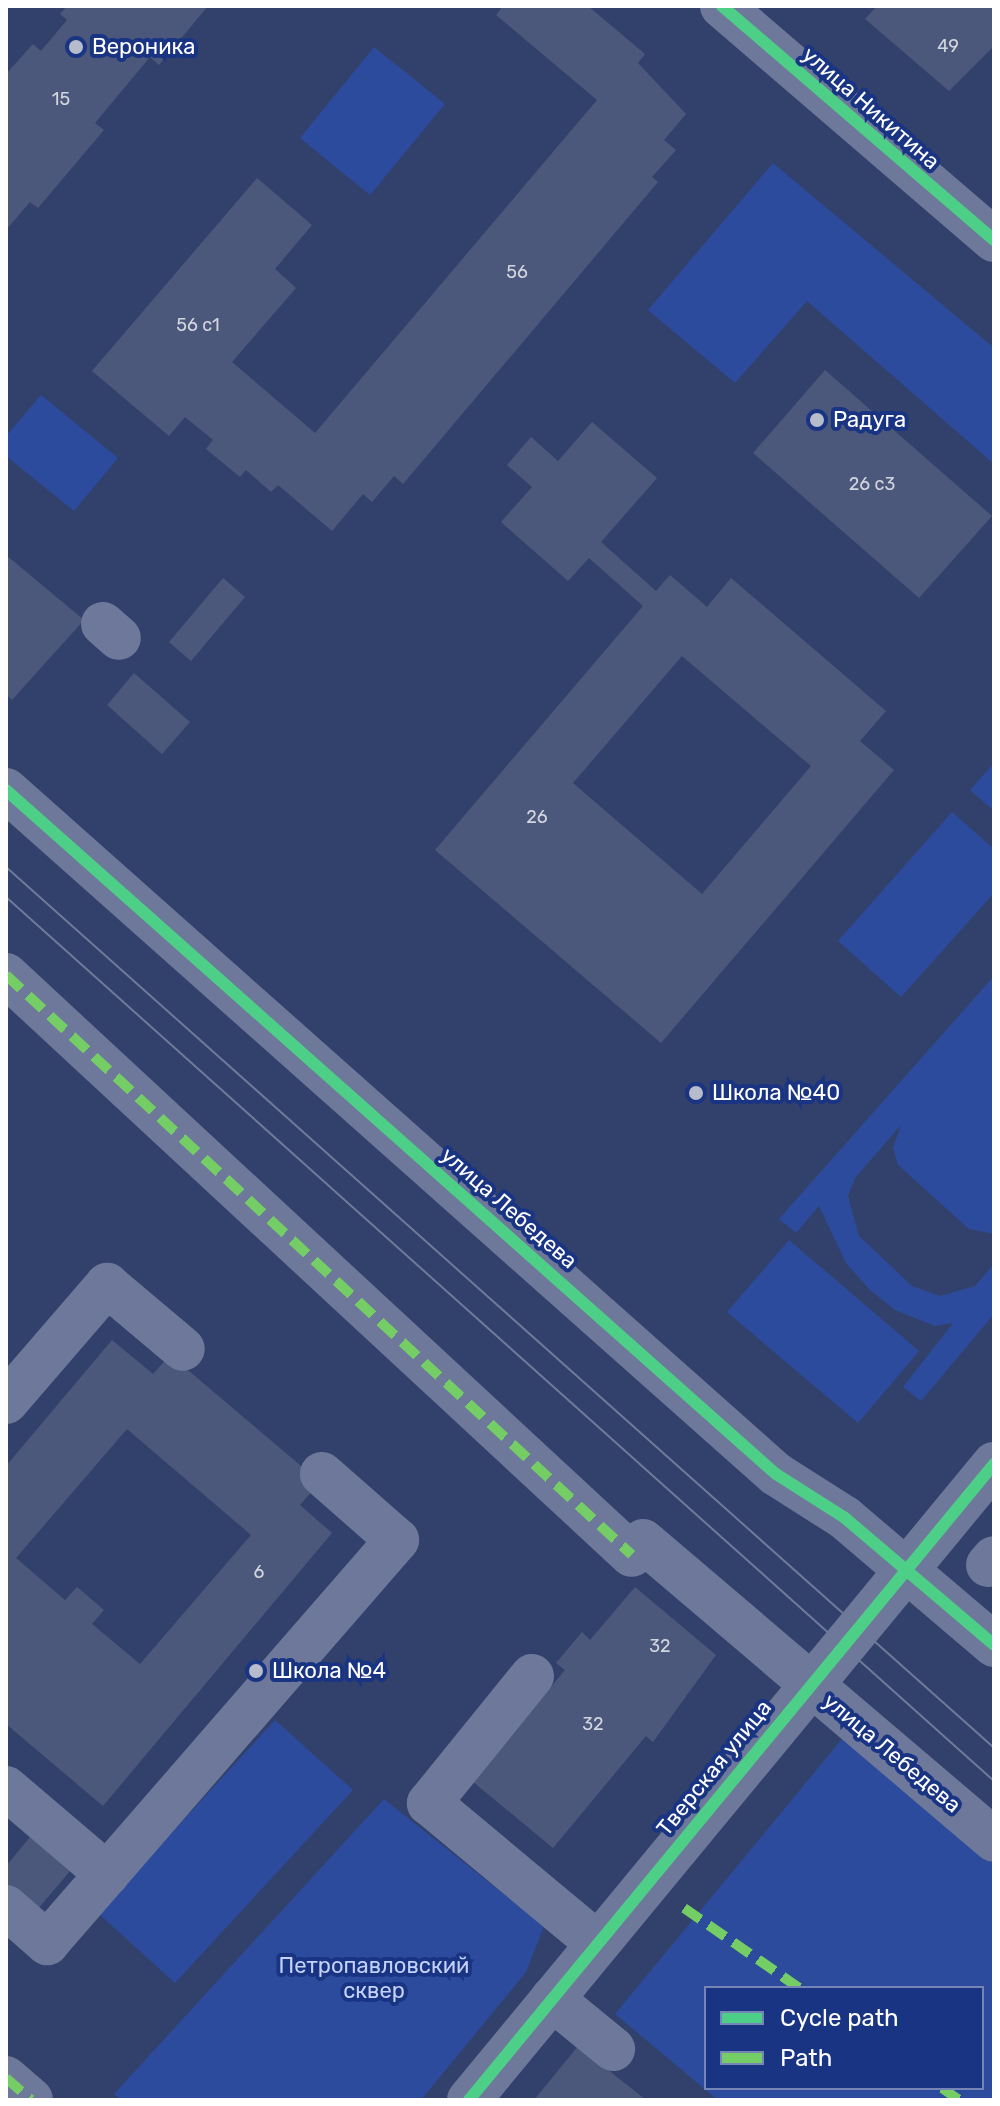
<!DOCTYPE html>
<meta charset="utf-8">
<style>
body{margin:0}
#map{position:relative;width:1000px;height:2106px;overflow:hidden;background:#32416c;font-family:Rubik,sans-serif}
div>[style]{position:absolute}
.green>*{inset:0;background:#2d4b9c}
.building>*{inset:0;background:#4c587b}
.minor>*{height:44px;margin:-22px;padding:0 22px;transform-origin:22px;border-radius:22px;background:#6e789a}
.tram>*{height:2px;margin:-1px;padding:0 1px;transform-origin:1px;border-radius:1px;background:#6e7a9a}
.quiet>*{height:10px;margin-top:-5px;transform-origin:0;background:repeating-linear-gradient(90deg,#74ce65 0 20px,transparent 0 30px)}
.cycleway>*{height:12px;margin:-6px;padding:0 6px;transform-origin:6px;border-radius:6px;background:#4dcf88}
.dots>*{width:22px;height:22px;translate:-50% -50%;box-sizing:border-box;border:4px solid #1a3484;border-radius:50%}
span{translate:-50% -50%;white-space:nowrap;text-align:center;line-height:1.15;-webkit-text-stroke:8px #1a3484;paint-order:stroke}
.number-label{font-size:18px;color:#d2d5de}
.number-label span{-webkit-text-stroke-width:0}
.poi-label{font-size:22px;color:#fff}
.left{translate:0 -50%;text-align:left}
.street-label{font-size:22px;color:#fff}
.park-label{font-size:22px;color:#c4d2f9}
.frame{position:absolute;inset:0;border:8px solid #fff;pointer-events:none}
.legend{position:absolute;left:704px;top:1986px;width:280px;height:104px;box-sizing:border-box;background:#1a3484;border:2px solid #7685b5;margin:0;padding:10px 14px;list-style:none;font-size:24px;color:#fff}
.legend li{display:flex;align-items:center;gap:16px;height:40px}
.legend b{width:40px;border:2px solid #7685b5}
</style>
<div id="map">
<div class="green">
<div style="clip-path:polygon(374px 47px,445px 104px,370px 195px,300px 138px)"></div>
<div style="clip-path:polygon(773px 163px,994px 348px,994px 464px,807px 301px,735px 383px,648px 310px)"></div>
<div style="clip-path:polygon(41px 395px,118px 458px,74px 511px,6px 456px,6px 436px)"></div>
<div style="clip-path:polygon(994px 763px,994px 811px,970px 790px)"></div>
<div style="clip-path:polygon(952px 812px,994px 849px,994px 893px,901px 997px,838px 941px)"></div>
<div style="clip-path:polygon(994px 976px,994px 1234px,969px 1229px,898px 1165px,893px 1148px,901px 1125px,855px 1178px,848px 1196px,859px 1236px,912px 1286px,940px 1296px,975px 1286px,994px 1264px,994px 1314px,921px 1401px,903px 1387px,953px 1323px,935px 1326px,895px 1310px,870px 1290px,846px 1263px,819px 1206px,796px 1233px,779px 1219px)"></div>
<div style="clip-path:polygon(789px 1240px,919px 1351px,858px 1423px,727px 1312px)"></div>
<div style="clip-path:polygon(275px 1720px,353px 1790px,175px 1983px,98px 1913px)"></div>
<div style="clip-path:polygon(evenodd,847px 1733px,994px 1862px,994px 2100px,718px 2100px,615px 2014px,847px 1733px,706px 1988px,982px 1988px,982px 2088px,706px 2088px,706px 1988px)"></div>
<div style="clip-path:polygon(384px 1799px,544px 1926px,526px 1972px,421px 2100px,122px 2100px,114px 2094px)"></div>
</div>
<div class="building">
<div style="clip-path:polygon(67px 6px,208px 6px,159px 65px,150px 57px,95px 123px,104px 130px,38px 208px,30px 202px,6px 230px,6px 74px,33px 44px,41px 51px,67px 20px,60px 14px)"></div>
<div style="clip-path:polygon(503px 6px,588px 6px,645px 54px,638px 63px,686px 114px,664px 140px,676px 150px,652px 177px,658px 182px,403px 484px,394px 476px,372px 502px,363px 494px,332px 531px,278px 485px,271px 492px,246px 470px,240px 477px,206px 449px,213px 440px,185px 417px,169px 436px,92px 371px,257px 178px,312px 225px,275px 269px,296px 288px,232px 362px,315px 433px,597px 100px,496px 15px)"></div>
<div style="clip-path:polygon(877px 6px,994px 6px,994px 46px,949px 91px,865px 19px)"></div>
<div style="clip-path:polygon(825px 370px,992px 516px,919px 598px,753px 453px)"></div>
<div style="clip-path:polygon(evenodd,592px 422px,657px 478px,601px 542px,656px 591px,670px 575px,707px 607px,731px 578px,886px 711px,860px 741px,894px 770px,661px 1043px,435px 850px,643px 606px,589px 558px,568px 581px,501px 522px,532px 487px,507px 465px,531px 437px,558px 461px,592px 422px,682px 656px,811px 766px,702px 894px,573px 783px,682px 656px)"></div>
<div style="clip-path:polygon(6px 555px,84px 620px,12px 700px,6px 694px)"></div>
<div style="clip-path:polygon(223px 578px,245px 597px,191px 661px,169px 642px)"></div>
<div style="clip-path:polygon(134px 673px,190px 722px,162px 754px,107px 705px)"></div>
<div style="clip-path:polygon(evenodd,112px 1340px,153px 1374px,170px 1355px,320px 1482px,300px 1505px,332px 1533px,103px 1806px,6px 1724px,6px 1466px,112px 1340px,127px 1429px,251px 1535px,140px 1664px,92px 1624px,104px 1610px,77px 1587px,65px 1600px,16px 1558px,127px 1429px)"></div>
<div style="clip-path:polygon(635px 1587px,716px 1655px,653px 1742px,646px 1736px,553px 1848px,472px 1781px,565px 1670px,556px 1663px,582px 1632px,590px 1640px)"></div>
<div style="clip-path:polygon(35px 1831px,76px 1864px,37px 1910px,6px 1884px,6px 1866px)"></div>
<div style="clip-path:polygon(578px 2046px,646px 2100px,534px 2100px)"></div>
</div>
<div class="minor">
<div style="left:722px;top:6px;width:359px;rotate:40.7deg"></div>
<div style="left:103px;top:624px;width:21px;rotate:41deg"></div>
<div style="left:6px;top:790px;width:1030px;rotate:41.62deg"></div>
<div style="left:776px;top:1474px;width:82px;rotate:32.5deg"></div>
<div style="left:845px;top:1518px;width:196px;rotate:40.4deg"></div>
<div style="left:6px;top:975px;width:853px;rotate:42.82deg"></div>
<div style="left:6px;top:1402px;width:155px;rotate:-49.2deg"></div>
<div style="left:107px;top:1285px;width:99px;rotate:40.1deg"></div>
<div style="left:643px;top:1541px;width:461px;rotate:40.4deg"></div>
<div style="left:988px;top:1565px;width:9px;rotate:-49deg"></div>
<div style="left:532px;top:1676px;width:164px;rotate:129deg"></div>
<div style="left:429px;top:1803px;width:219px;rotate:39.8deg"></div>
<div style="left:6px;top:1788px;width:133px;rotate:40.4deg"></div>
<div style="left:6px;top:1907px;width:55px;rotate:41.3deg"></div>
<div style="left:47px;top:1943px;width:534px;rotate:-49.03deg"></div>
<div style="left:397px;top:1540px;width:100px;rotate:-138.7deg"></div>
<div style="left:552px;top:1999px;width:79px;rotate:39.3deg"></div>
<div style="left:6px;top:2078px;width:33px;rotate:41deg"></div>
<div style="left:469px;top:2100px;width:825px;rotate:-50.46deg"></div>
</div>
<div class="tram">
<div style="left:6px;top:867px;width:1324px;rotate:41.72deg"></div>
<div style="left:6px;top:897px;width:1326px;rotate:41.82deg"></div>
</div>
<div class="quiet">
<div style="left:6px;top:975px;width:853px;rotate:42.82deg"></div>
<div style="left:684px;top:1908px;width:140px;rotate:34.8deg"></div>
<div style="left:6px;top:2078px;width:33px;rotate:41deg"></div>
<div style="left:942px;top:2088px;width:21px;rotate:35deg"></div>
</div>
<div class="cycleway">
<div style="left:722px;top:6px;width:359px;rotate:40.7deg"></div>
<div style="left:6px;top:790px;width:1030px;rotate:41.62deg"></div>
<div style="left:776px;top:1474px;width:82px;rotate:32.5deg"></div>
<div style="left:845px;top:1518px;width:196px;rotate:40.4deg"></div>
<div style="left:469px;top:2100px;width:825px;rotate:-50.46deg"></div>
</div>
<div class="dots">
<div style="left:76px;top:47px;background:#b7bccc"></div>
<div style="left:817px;top:420px;background:#b7bccc"></div>
<div style="left:696px;top:1093px;background:#b7bccc"></div>
<div style="left:256px;top:1671px;background:#b7bccc"></div>
</div>
<div class="number-label">
<span style="left:948px;top:46px">49</span>
<span style="left:61px;top:99px">15</span>
<span style="left:517px;top:272px">56</span>
<span style="left:198px;top:325px">56 с1</span>
<span style="left:872px;top:484px">26 с3</span>
<span style="left:537px;top:817px">26</span>
<span style="left:259px;top:1572px">6</span>
<span style="left:660px;top:1646px">32</span>
<span style="left:593px;top:1724px">32</span>
</div>
<div class="poi-label">
<span class="left" style="left:92px;top:47px">Вероника</span>
<span class="left" style="left:833px;top:420px">Радуга</span>
<span class="left" style="left:712px;top:1093px">Школа №40</span>
<span class="left" style="left:272px;top:1671px">Школа №4</span>
</div>
<div class="street-label">
<span style="left:871px;top:108px;rotate:41deg">улица Никитина</span>
<span style="left:509px;top:1208px;rotate:41deg">улица Лебедева</span>
<span style="left:892px;top:1753px;rotate:40deg">улица Лебедева</span>
<span style="left:714px;top:1768px;rotate:-51deg">Тверская улица</span>
</div>
<div class="park-label">
<span style="left:374px;top:1978px">Петропавловский<br>сквер</span>
</div>
<div class="frame"></div>
<ul class="legend">
<li><b style="height:10px;background:#4dcf88"></b>Cycle path</li>
<li><b style="height:10px;background:#74ce65"></b>Path</li>
</ul>
</div>
